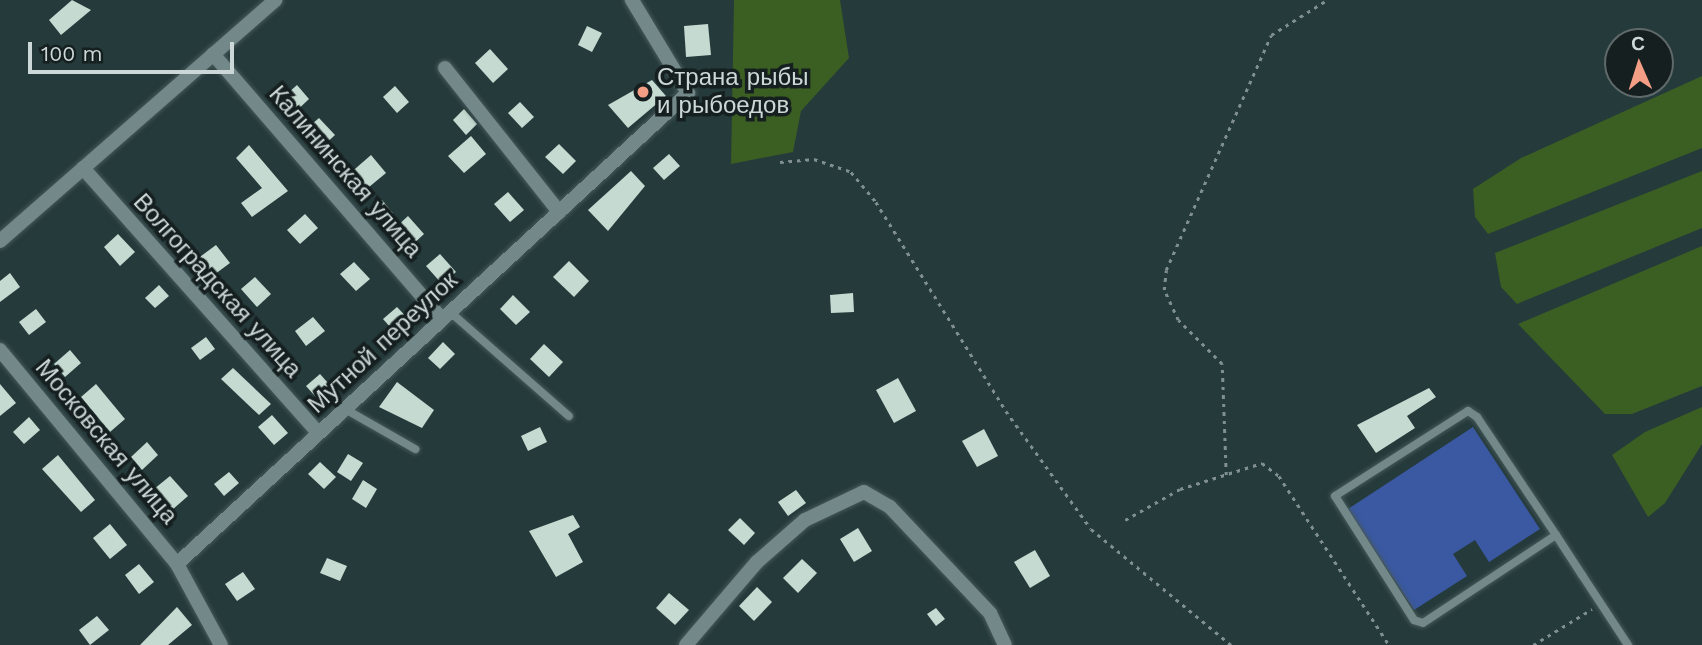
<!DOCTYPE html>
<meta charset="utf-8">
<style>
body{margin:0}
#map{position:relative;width:1702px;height:645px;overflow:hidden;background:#253a3b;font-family:"Work Sans",sans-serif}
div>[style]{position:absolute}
.green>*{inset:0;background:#3b5e23}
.water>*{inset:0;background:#3a59a2}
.building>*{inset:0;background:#c5dad0}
.path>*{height:2.5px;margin-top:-1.25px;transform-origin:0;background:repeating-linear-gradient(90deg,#809090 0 3.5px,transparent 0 8.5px)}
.roads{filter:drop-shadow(0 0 2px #465859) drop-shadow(0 0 2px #465859)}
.service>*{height:8px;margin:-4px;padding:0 4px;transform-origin:4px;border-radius:4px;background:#728889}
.minor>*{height:14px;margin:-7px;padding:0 7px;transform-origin:7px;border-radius:7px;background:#728889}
.dots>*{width:19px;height:19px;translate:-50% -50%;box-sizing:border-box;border:4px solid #161f20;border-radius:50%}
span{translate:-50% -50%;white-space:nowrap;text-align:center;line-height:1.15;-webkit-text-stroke:7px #161f20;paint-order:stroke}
.poi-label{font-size:24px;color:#ccd8d8}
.left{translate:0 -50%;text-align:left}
.street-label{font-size:24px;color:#ccd8d8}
.north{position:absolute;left:1604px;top:28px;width:70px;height:70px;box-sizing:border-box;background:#161f20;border:2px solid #5f696a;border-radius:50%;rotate:357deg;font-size:19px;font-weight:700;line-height:28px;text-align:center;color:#ccd8d8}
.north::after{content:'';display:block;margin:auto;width:24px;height:32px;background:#f49e86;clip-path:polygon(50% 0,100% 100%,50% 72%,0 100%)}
.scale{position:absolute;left:28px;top:42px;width:206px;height:32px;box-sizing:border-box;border:4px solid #ccd8d8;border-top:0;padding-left:9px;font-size:21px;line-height:24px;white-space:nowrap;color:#ccd8d8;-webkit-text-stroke:5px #161f20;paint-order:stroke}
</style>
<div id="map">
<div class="green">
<div style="clip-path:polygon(734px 0,840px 0,849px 58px,801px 111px,793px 152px,731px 164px)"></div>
<div style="clip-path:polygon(1702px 76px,1702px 148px,1488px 234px,1475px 217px,1473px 189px,1521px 158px)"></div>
<div style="clip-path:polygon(1702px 171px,1702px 228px,1517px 304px,1501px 287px,1495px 253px)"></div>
<div style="clip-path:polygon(1702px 246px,1702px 386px,1632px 414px,1605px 414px,1518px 324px)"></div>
<div style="clip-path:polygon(1702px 407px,1702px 444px,1665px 503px,1648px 517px,1612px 455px,1645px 432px)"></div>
</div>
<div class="water">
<div style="clip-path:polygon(1473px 427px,1540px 529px,1489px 562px,1475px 540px,1453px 554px,1467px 576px,1414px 610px,1348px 509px)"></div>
</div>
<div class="building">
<div style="clip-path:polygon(72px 0,91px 10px,61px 35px,49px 20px)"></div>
<div style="clip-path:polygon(708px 24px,711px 55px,686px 57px,684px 26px)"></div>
<div style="clip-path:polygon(587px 26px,602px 33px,592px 52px,578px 45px)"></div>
<div style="clip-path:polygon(490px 49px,508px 69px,493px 83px,475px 63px)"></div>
<div style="clip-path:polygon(652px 80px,666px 96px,628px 128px,608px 105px)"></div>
<div style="clip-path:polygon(297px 85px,309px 99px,292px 115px,279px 101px)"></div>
<div style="clip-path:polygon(395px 86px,409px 102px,397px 113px,383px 97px)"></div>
<div style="clip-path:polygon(520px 102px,534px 117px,522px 128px,508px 113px)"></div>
<div style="clip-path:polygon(464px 109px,477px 124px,466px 135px,453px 120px)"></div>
<div style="clip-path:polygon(319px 118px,335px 135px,321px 148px,305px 130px)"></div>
<div style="clip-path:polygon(471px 136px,486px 154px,464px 173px,448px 156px)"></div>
<div style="clip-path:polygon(559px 144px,576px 161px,563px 174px,545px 157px)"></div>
<div style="clip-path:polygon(249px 145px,288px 191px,252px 217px,241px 203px,262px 188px,236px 158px)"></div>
<div style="clip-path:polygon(669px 154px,680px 166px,664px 180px,653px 168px)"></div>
<div style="clip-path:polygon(371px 155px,386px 173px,363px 192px,348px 175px)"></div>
<div style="clip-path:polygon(631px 171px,645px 186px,608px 231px,588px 210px)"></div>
<div style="clip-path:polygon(508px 192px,524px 210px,510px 222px,494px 204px)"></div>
<div style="clip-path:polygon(382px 200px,393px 213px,383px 221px,372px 209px)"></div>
<div style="clip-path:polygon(305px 214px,318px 228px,300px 244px,287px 230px)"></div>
<div style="clip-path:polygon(408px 216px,424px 234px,410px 247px,394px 229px)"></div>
<div style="clip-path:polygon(118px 234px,135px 252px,120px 266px,104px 247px)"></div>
<div style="clip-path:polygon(216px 245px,230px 263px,207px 280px,193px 262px)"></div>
<div style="clip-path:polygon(440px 254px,456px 272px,442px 284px,426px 266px)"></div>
<div style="clip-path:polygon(569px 261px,589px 281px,574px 297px,553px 277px)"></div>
<div style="clip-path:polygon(354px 262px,370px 279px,356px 291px,340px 274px)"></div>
<div style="clip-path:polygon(10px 273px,20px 287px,0 302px,0 281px)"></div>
<div style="clip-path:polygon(255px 277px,271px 294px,257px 307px,241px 289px)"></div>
<div style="clip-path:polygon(159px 285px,169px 296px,155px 308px,145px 298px)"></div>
<div style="clip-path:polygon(853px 293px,854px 312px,831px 313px,830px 295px)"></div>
<div style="clip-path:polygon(513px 295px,530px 312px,516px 325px,500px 309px)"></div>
<div style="clip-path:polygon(397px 307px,413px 324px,399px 337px,383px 319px)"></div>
<div style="clip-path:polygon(36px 309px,46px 322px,29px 335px,19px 322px)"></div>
<div style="clip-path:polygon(313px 317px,325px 331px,306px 346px,295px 331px)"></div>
<div style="clip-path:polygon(206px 337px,215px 349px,200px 360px,191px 348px)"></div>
<div style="clip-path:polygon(443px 342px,455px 354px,440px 369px,428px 358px)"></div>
<div style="clip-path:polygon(544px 344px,563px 362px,549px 377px,530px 359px)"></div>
<div style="clip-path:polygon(70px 350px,81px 363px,65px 377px,54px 364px)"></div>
<div style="clip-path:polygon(233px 368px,271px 404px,259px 415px,221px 379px)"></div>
<div style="clip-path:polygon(320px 374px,336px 392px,322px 404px,306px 386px)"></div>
<div style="clip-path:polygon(898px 378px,916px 411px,894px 423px,876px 390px)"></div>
<div style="clip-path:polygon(397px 382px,434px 410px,422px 428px,379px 407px)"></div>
<div style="clip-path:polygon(0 384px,16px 403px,0 416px)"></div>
<div style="clip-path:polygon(96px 384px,125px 419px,110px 432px,81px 397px)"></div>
<div style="clip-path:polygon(1429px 388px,1436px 397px,1407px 416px,1415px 428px,1376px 453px,1357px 425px)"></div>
<div style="clip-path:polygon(272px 415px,288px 433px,274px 445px,258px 427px)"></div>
<div style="clip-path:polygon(29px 417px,40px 430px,24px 444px,13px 432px)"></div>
<div style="clip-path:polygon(540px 427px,547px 442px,528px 451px,521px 436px)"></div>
<div style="clip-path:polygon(984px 429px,998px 456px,977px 467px,962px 441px)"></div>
<div style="clip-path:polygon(147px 442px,158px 455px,142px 470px,131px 457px)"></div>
<div style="clip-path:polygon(348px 454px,363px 463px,351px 481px,337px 472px)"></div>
<div style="clip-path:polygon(58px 455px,95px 500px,81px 512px,42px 469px)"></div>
<div style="clip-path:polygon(320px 462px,336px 477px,324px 489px,308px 474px)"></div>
<div style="clip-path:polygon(229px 472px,239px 483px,224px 496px,214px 484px)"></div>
<div style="clip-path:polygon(170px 476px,188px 496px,172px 510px,154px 489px)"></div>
<div style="clip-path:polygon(363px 480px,377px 489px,366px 508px,352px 499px)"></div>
<div style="clip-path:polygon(796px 490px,806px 503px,788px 516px,778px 502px)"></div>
<div style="clip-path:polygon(573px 515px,580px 527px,568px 534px,583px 562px,556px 577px,529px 531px)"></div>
<div style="clip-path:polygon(740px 518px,755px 533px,744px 545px,728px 530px)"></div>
<div style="clip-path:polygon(110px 524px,127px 545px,110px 559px,93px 538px)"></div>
<div style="clip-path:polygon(858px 528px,872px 551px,854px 562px,840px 539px)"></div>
<div style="clip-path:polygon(1035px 550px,1050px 576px,1030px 588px,1014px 562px)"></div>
<div style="clip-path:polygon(327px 558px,347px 566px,340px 581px,320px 573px)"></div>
<div style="clip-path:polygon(802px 559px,817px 573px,798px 593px,783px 578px)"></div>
<div style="clip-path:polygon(139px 564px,154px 582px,139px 594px,125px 575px)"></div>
<div style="clip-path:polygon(243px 572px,255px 589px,237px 601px,225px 584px)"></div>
<div style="clip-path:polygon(757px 587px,772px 602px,754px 621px,739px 606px)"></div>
<div style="clip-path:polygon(669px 593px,689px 610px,675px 625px,656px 608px)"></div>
<div style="clip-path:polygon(177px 607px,192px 625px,168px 645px,140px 645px)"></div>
<div style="clip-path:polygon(936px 608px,945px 619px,936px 626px,927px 614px)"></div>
<div style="clip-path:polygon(97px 616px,109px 630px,90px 645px,79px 630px)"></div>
</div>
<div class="path">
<div style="left:780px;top:162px;width:34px;rotate:-5deg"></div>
<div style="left:814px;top:159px;width:39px;rotate:19deg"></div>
<div style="left:851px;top:172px;width:39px;rotate:50deg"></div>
<div style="left:876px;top:202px;width:246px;rotate:58.1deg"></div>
<div style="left:1006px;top:411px;width:145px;rotate:54.2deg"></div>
<div style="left:1091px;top:529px;width:182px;rotate:39.6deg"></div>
<div style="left:1226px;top:475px;width:111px;rotate:-92.1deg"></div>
<div style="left:1222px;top:364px;width:62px;rotate:-135deg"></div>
<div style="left:1178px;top:320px;width:33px;rotate:-115deg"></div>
<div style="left:1164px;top:290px;width:20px;rotate:-84deg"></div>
<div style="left:1166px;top:270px;width:257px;rotate:-65.9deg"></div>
<div style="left:1271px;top:35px;width:66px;rotate:-32deg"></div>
<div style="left:1125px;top:520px;width:63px;rotate:-29.4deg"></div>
<div style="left:1180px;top:489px;width:86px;rotate:-17.6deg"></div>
<div style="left:1262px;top:463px;width:21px;rotate:37deg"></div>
<div style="left:1279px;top:476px;width:202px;rotate:56.9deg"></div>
<div style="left:1533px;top:645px;width:69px;rotate:-31.4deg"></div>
</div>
<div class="roads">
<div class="service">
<div style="left:450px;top:312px;width:158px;rotate:41.2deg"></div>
<div style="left:345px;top:409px;width:81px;rotate:29.7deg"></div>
<div style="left:1556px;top:535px;width:159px;rotate:146.5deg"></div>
<div style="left:1423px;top:623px;width:9px;rotate:-162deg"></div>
<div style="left:1414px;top:620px;width:147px;rotate:-122.5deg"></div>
<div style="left:1335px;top:496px;width:158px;rotate:-32.6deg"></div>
<div style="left:1468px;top:411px;width:11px;rotate:34deg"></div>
<div style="left:1477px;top:417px;width:142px;rotate:56.2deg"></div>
<div style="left:1556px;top:535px;width:48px;rotate:57deg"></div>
<div style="left:1582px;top:575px;width:84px;rotate:56.7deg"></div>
</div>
<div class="minor">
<div style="left:213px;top:54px;width:350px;rotate:49.2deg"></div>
<div style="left:445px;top:68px;width:184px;rotate:51.6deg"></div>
<div style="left:83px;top:168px;width:354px;rotate:48.4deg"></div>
<div style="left:0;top:241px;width:366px;rotate:-41.2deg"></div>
<div style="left:0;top:350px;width:278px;rotate:50.4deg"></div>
<div style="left:177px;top:564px;width:92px;rotate:61.5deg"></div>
<div style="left:177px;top:564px;width:695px;rotate:-42.67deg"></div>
<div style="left:688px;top:93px;width:109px;rotate:-121.1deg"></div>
<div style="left:686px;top:645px;width:109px;rotate:-49.5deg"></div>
<div style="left:757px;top:562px;width:64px;rotate:-41.2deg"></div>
<div style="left:805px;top:520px;width:65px;rotate:-25.4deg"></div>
<div style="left:864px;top:492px;width:30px;rotate:30deg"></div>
<div style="left:890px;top:507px;width:146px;rotate:46.7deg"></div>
<div style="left:990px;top:613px;width:35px;rotate:65deg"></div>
</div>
</div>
<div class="dots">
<div style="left:643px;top:92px;background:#f49e86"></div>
</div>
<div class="poi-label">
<span class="left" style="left:657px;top:92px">Страна рыбы<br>и рыбоедов</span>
</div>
<div class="street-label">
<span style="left:345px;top:172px;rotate:49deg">Калининская улица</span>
<span style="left:217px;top:286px;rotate:48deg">Волгоградская улица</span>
<span style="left:383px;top:343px;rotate:-43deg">Мутной переулок</span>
<span style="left:106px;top:442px;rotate:50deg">Московская улица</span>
</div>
<div class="north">С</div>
<div class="scale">100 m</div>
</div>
